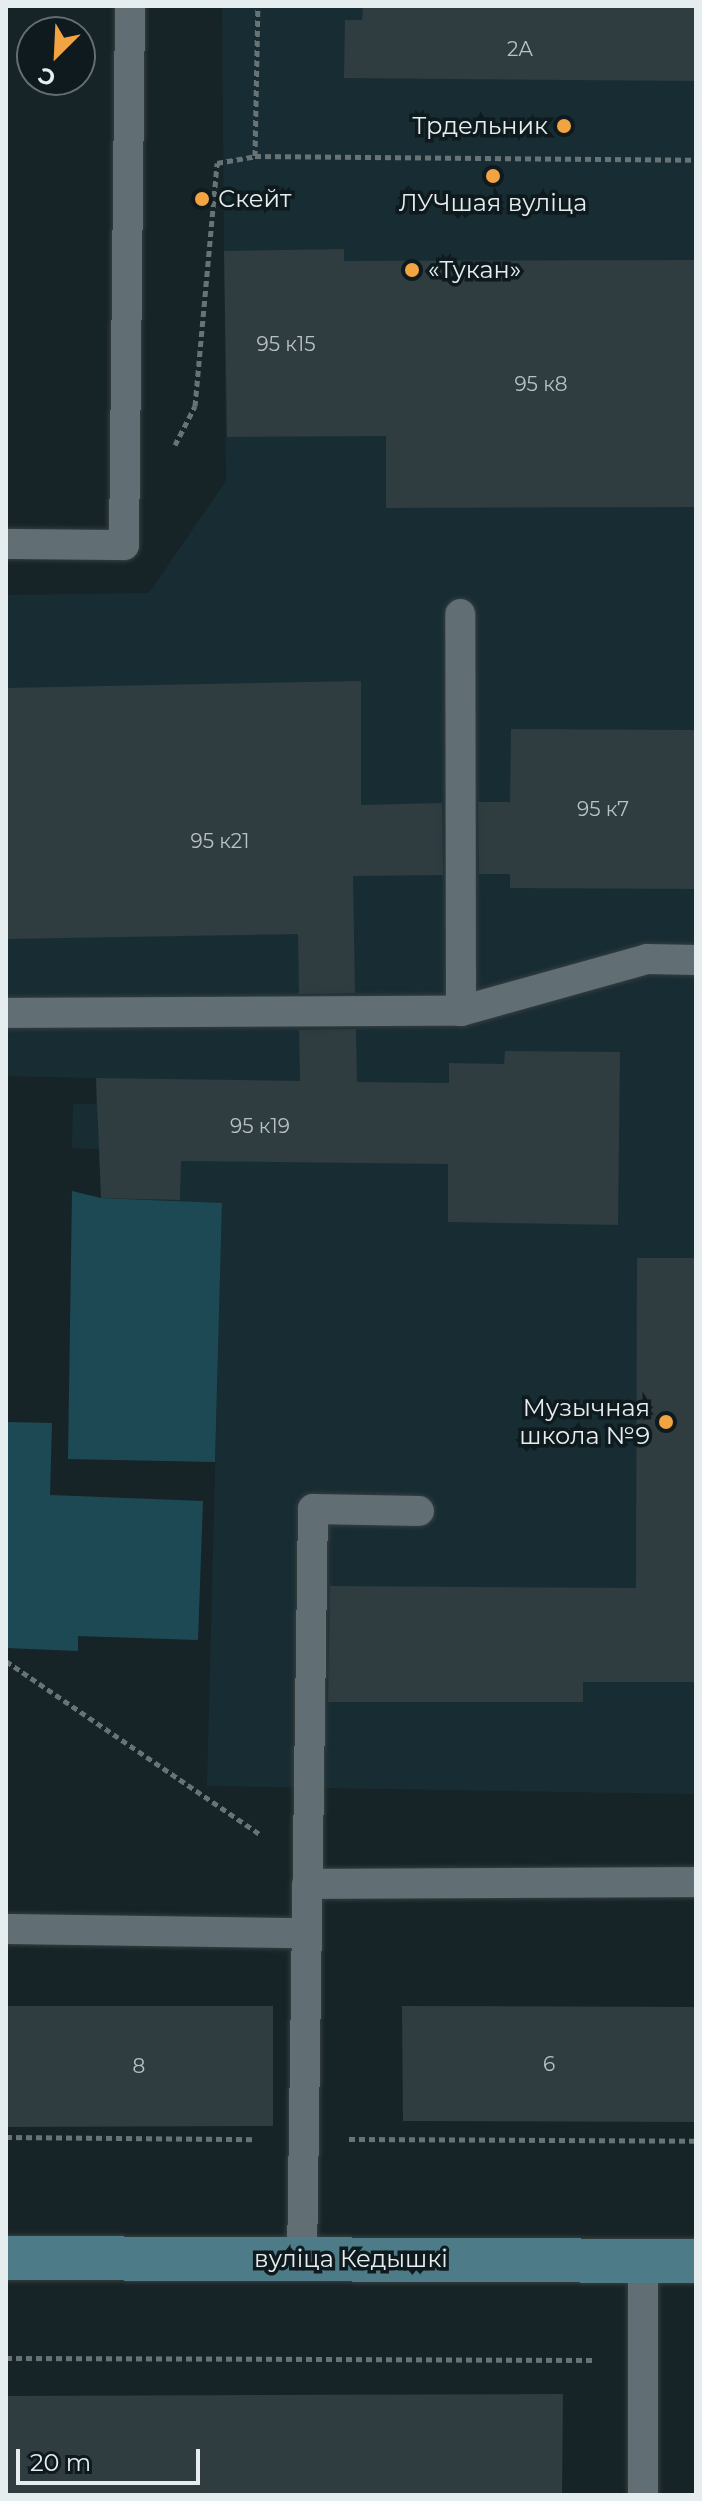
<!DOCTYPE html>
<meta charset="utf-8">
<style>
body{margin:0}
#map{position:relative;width:702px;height:2501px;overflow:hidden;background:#172427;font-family:Montserrat,sans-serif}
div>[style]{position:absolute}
.built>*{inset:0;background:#182d33}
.green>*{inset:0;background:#1d4955}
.building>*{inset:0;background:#2f3c40}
.path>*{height:5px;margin-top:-2.5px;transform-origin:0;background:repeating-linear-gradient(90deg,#687376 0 6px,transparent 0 10px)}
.roads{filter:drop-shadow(0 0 2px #353e41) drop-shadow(0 0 2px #353e41)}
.lane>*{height:30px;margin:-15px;padding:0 15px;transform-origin:15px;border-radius:15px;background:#616f74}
.secondary>*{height:44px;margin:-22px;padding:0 22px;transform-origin:22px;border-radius:22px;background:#4d7c88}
.dots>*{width:22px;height:22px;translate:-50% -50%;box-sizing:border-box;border:4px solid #0e1a1e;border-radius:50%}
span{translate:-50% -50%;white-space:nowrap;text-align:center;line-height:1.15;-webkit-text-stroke:7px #0e1a1e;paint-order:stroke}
.number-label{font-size:20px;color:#b8c1c3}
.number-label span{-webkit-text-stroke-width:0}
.poi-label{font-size:24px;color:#e5edef}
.right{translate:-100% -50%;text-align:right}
.left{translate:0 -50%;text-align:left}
.street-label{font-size:24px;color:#e5edef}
.frame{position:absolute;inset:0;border:8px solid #e5edef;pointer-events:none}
.north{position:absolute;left:16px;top:16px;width:80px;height:80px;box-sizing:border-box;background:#0e1a1e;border:2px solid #646e72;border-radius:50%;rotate:204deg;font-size:22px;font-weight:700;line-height:32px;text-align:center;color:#e5edef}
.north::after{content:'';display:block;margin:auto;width:28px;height:36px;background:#f3a442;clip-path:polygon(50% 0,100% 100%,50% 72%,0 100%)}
.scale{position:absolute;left:16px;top:2449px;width:184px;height:36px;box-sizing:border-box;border:4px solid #e5edef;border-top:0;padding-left:10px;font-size:24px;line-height:28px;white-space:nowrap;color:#e5edef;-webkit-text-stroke:6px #0e1a1e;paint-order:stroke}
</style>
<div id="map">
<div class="built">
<div style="clip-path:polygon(222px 6px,696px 6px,696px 1794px,207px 1786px,222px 1203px,101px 1198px,101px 1149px,72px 1148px,73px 1104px,96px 1104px,96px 1078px,6px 1076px,6px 595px,149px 593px,226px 481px)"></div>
</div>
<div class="green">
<div style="clip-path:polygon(72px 1191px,101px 1198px,222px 1203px,215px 1462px,68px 1459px)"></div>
<div style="clip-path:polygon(6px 1422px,52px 1423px,50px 1495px,203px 1501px,198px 1640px,78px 1636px,78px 1651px,6px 1648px)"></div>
</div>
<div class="building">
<div style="clip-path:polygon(363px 6px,696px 6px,696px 81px,344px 78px,345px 20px,362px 20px)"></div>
<div style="clip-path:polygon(344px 249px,344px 261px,696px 260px,696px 507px,386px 508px,386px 436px,227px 437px,224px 251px)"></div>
<div style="clip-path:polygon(361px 681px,361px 805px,442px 803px,443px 875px,353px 876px,355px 993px,299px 994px,298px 934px,6px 939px,6px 688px)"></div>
<div style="clip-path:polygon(511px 729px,696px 730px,696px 889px,510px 888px,510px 874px,479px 874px,478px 802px,510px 802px)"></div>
<div style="clip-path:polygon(356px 1029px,357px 1082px,449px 1083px,449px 1063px,504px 1064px,505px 1051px,620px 1052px,618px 1225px,448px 1222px,448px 1164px,181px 1161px,180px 1200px,101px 1198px,96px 1078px,300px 1081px,299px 1030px)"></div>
<div style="clip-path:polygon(637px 1258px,696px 1258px,696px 1682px,583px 1682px,583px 1702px,328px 1702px,330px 1586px,636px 1588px)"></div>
<div style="clip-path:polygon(6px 2006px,273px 2006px,273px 2126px,6px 2127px)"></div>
<div style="clip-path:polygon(402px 2006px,696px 2007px,696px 2122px,403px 2121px)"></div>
<div style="clip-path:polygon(563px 2394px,562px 2495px,6px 2495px,6px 2396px)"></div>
</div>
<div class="path">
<div style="left:255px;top:156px;width:150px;rotate:-88.9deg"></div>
<div style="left:175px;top:445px;width:44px;rotate:-62.9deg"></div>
<div style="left:195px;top:406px;width:244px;rotate:-84.8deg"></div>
<div style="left:217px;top:163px;width:39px;rotate:-10deg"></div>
<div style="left:255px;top:156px;width:441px;rotate:0.5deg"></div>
<div style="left:6px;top:1661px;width:309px;rotate:34.3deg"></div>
<div style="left:6px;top:2137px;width:249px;rotate:0.5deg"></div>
<div style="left:349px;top:2139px;width:347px;rotate:0.3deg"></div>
<div style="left:6px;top:2358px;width:589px;rotate:0.19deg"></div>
</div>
<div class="roads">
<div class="lane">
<div style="left:6px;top:544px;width:118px;rotate:0.5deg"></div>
<div style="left:124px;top:545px;width:539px;rotate:-89.36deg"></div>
<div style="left:461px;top:1011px;width:193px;rotate:-15.6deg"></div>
<div style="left:647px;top:959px;width:49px;rotate:1.2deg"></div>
<div style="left:6px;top:1013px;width:455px;rotate:-0.3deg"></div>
<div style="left:461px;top:1011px;width:397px;rotate:-90.1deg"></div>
<div style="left:307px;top:1884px;width:389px;rotate:-0.3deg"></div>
<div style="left:6px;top:1929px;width:301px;rotate:0.8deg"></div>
<div style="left:302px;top:2259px;width:750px;rotate:-89.16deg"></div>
<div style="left:313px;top:1509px;width:106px;rotate:1.1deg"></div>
<div style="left:643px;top:2495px;width:234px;rotate:-90deg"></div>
</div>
<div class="secondary">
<div style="left:6px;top:2258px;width:690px;rotate:0.25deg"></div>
</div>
</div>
<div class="dots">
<div style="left:564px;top:126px;background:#f3a442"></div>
<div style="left:493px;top:176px;background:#f3a442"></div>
<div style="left:202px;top:199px;background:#f3a442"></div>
<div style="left:412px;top:270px;background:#f3a442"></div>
<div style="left:666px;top:1422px;background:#f3a442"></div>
</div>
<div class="number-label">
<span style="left:520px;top:49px">2А</span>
<span style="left:286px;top:344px">95 к15</span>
<span style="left:541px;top:384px">95 к8</span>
<span style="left:603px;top:809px">95 к7</span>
<span style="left:220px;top:841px">95 к21</span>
<span style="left:260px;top:1126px">95 к19</span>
<span style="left:549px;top:2064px">6</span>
<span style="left:139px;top:2066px">8</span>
</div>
<div class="poi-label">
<span class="right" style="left:548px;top:126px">Трдельник</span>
<span class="left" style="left:218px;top:199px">Скейт</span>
<span style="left:493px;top:203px">ЛУЧшая вуліца</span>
<span class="left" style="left:428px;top:270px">«Тукан»</span>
<span class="right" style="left:650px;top:1422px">Музычная<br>школа №9</span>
</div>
<div class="street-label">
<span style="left:351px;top:2259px">вуліца Кедышкі</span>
</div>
<div class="frame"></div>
<div class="north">С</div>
<div class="scale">20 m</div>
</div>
